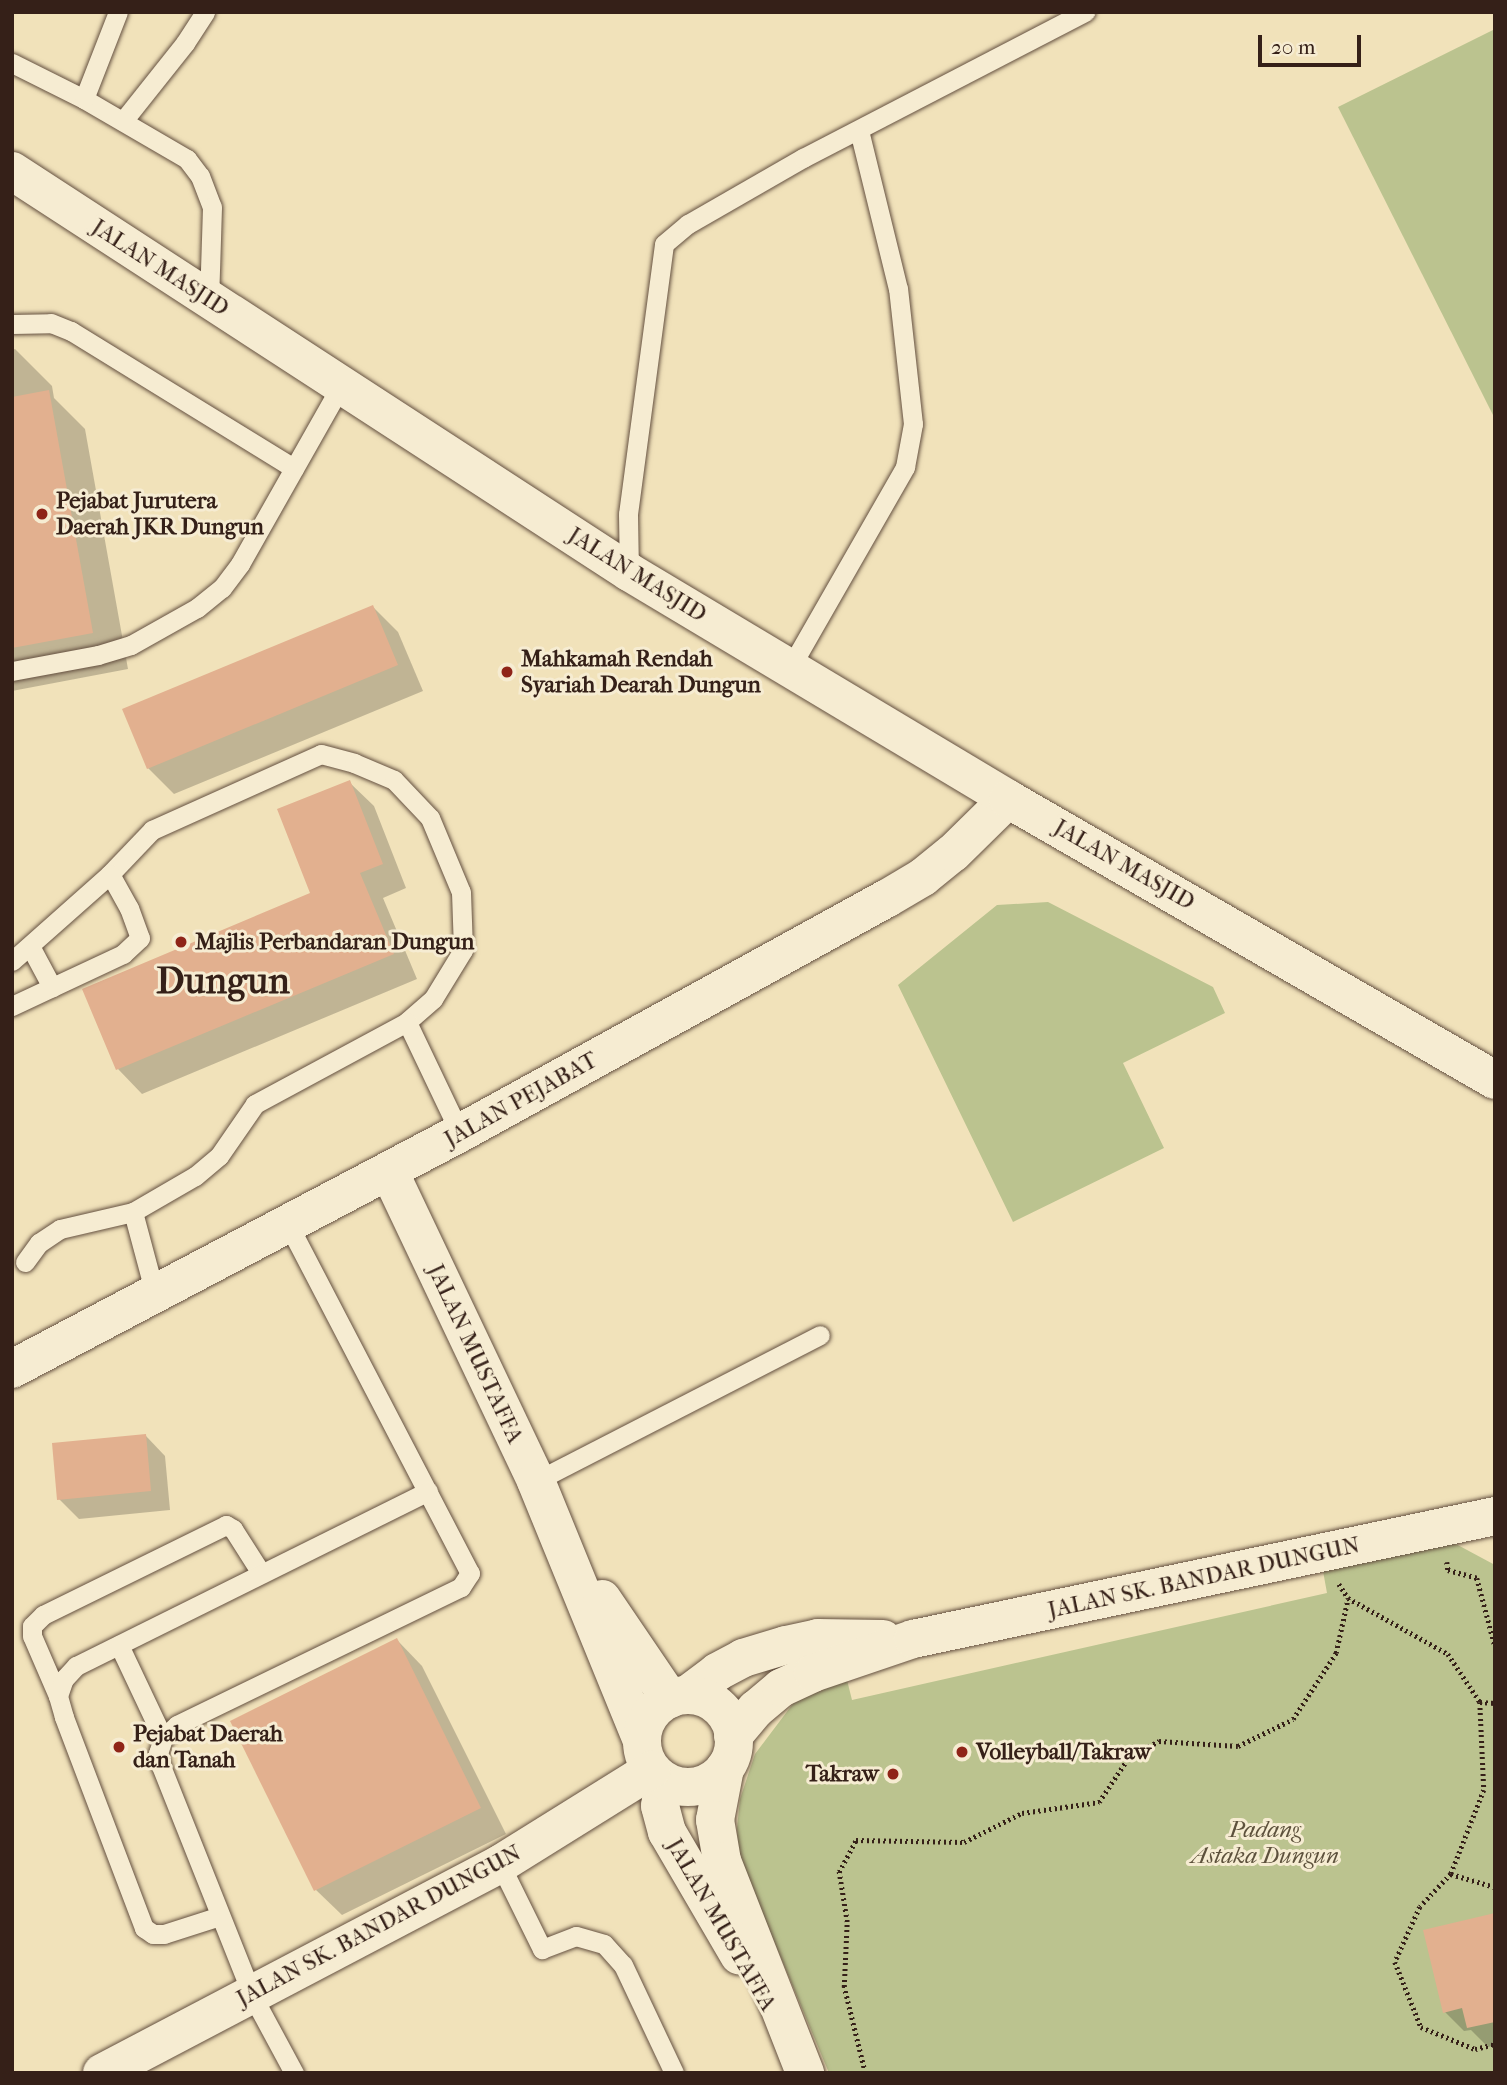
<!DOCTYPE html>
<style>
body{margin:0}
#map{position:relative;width:1507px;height:2085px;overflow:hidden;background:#f1e2ba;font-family:"IM FELL French Canon",serif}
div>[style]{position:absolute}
.green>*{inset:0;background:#bbc38f}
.shadow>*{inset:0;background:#0003}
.building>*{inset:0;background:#e2b08f}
.path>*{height:4.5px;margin-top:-2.25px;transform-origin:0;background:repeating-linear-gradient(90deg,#352018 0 2px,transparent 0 5.5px)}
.roads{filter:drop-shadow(0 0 2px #645040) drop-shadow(0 0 2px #645040)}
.service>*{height:19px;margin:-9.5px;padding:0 9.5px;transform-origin:9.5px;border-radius:9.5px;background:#f6ecd2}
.minor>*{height:38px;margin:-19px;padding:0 19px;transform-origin:19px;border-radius:19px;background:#f6ecd2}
.tertiary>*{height:38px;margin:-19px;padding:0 19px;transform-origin:19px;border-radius:19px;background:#f6ecd2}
.tertiary>.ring{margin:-19px;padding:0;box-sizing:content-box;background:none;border:38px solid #f6ecd2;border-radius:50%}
.dots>*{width:19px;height:19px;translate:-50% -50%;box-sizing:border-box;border:4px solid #f6ecd2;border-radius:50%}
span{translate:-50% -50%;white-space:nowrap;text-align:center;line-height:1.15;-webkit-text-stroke:6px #f6ecd2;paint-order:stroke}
.street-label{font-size:23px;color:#352018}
.poi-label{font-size:23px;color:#352018;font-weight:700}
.left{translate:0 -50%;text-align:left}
.right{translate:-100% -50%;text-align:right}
.park-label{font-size:23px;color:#5d513c;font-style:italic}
.town-label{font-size:37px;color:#352018;font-weight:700}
.frame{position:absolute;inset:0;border:14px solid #352018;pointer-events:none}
.scale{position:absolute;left:1258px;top:35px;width:103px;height:32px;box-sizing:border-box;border:4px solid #352018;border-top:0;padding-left:9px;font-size:21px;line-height:24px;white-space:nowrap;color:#352018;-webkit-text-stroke:5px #f6ecd2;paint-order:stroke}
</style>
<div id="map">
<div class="green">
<div style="clip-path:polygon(1495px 29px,1495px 419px,1338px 107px)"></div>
<div style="clip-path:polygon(1048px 902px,1213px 987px,1225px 1013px,1123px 1063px,1164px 1148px,1013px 1222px,898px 985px,997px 905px)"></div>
<div style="clip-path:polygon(1454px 1543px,1495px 1565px,1495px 2073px,829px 2073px,738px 1855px,737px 1828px,740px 1799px,755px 1754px,795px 1701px,847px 1680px,852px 1700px,1327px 1593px,1323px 1571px)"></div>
</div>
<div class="shadow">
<div style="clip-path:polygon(15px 349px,52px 386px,54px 398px,85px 429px,128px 669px,12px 691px,12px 350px)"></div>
<div style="clip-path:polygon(373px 607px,398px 632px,423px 691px,174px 794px,148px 768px)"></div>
<div style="clip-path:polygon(349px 782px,374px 806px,406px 888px,383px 898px,417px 979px,142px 1094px,118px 1069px,84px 990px,312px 894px)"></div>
<div style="clip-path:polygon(146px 1436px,165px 1456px,170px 1510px,79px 1519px,59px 1499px)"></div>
<div style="clip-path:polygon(397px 1640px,422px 1666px,506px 1834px,342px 1915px,316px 1890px)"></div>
<div style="clip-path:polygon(1495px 1915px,1495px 2045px,1488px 2047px,1471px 2030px,1464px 2031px,1445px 2012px)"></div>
</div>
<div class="building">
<div style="clip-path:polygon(49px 390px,93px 633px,12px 648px,12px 397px)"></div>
<div style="clip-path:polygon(373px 605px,398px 665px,147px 769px,122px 709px)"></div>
<div style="clip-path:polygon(350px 780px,383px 864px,360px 873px,394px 954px,116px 1070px,82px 989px,310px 893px,277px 809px)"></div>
<div style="clip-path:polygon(146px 1434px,151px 1491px,57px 1500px,52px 1443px)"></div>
<div style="clip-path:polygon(397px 1638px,481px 1808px,314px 1891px,230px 1721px)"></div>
<div style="clip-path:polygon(1495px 1913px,1495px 2022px,1467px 2028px,1462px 2008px,1443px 2013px,1423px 1930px)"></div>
</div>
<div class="path">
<div style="left:1447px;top:1562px;width:8px;rotate:83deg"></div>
<div style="left:1448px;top:1570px;width:30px;rotate:15deg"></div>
<div style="left:1477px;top:1578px;width:70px;rotate:75.2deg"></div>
<div style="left:1339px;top:1584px;width:17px;rotate:57deg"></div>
<div style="left:1480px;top:1702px;width:15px;rotate:4deg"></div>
<div style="left:1451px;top:1874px;width:45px;rotate:133.2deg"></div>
<div style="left:1420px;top:1907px;width:60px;rotate:114.4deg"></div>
<div style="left:1395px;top:1962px;width:70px;rotate:68.2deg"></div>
<div style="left:1421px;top:2027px;width:58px;rotate:22.2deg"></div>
<div style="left:1475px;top:2049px;width:21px;rotate:-14deg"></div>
<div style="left:865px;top:2073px;width:89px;rotate:-103.7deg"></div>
<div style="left:844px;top:1987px;width:65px;rotate:-87.4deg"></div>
<div style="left:847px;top:1922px;width:51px;rotate:-99.1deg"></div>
<div style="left:839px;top:1872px;width:36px;rotate:-62deg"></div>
<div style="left:856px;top:1840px;width:108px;rotate:1.1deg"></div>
<div style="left:964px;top:1842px;width:65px;rotate:-26.6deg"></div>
<div style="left:1022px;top:1813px;width:78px;rotate:-8.1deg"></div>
<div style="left:1099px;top:1802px;width:54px;rotate:-56.3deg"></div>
<div style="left:1129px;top:1757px;width:34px;rotate:-28deg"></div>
<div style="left:1159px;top:1741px;width:79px;rotate:3.6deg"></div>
<div style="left:1238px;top:1746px;width:61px;rotate:-26.1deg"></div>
<div style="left:1293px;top:1719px;width:79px;rotate:-56.9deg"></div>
<div style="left:1336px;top:1653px;width:56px;rotate:-77.7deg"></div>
<div style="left:1348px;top:1598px;width:115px;rotate:29.2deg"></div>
<div style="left:1448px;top:1654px;width:58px;rotate:56.3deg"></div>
<div style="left:1480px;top:1702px;width:88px;rotate:87.4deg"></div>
<div style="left:1484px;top:1790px;width:90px;rotate:111.4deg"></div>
<div style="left:1451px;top:1874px;width:46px;rotate:16.5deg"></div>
</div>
<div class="roads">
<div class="service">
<div style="left:12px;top:63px;width:80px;rotate:26.6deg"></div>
<div style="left:84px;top:99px;width:119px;rotate:30.2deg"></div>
<div style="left:187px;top:159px;width:21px;rotate:53deg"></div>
<div style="left:200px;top:176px;width:33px;rotate:69deg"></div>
<div style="left:212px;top:207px;width:93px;rotate:91.8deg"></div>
<div style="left:84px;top:99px;width:93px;rotate:-68.7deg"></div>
<div style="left:123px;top:121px;width:100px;rotate:-51.5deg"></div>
<div style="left:185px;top:43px;width:37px;rotate:-57deg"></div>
<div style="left:12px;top:324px;width:39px;rotate:-1deg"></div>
<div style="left:51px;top:323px;width:22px;rotate:22deg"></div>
<div style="left:71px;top:331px;width:262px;rotate:31.6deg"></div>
<div style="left:629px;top:572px;width:58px;rotate:-91deg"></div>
<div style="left:628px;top:514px;width:272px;rotate:-82.4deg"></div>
<div style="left:664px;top:244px;width:31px;rotate:-40deg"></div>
<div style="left:688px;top:224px;width:133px;rotate:-29.9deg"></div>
<div style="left:803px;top:158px;width:318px;rotate:-27.4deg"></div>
<div style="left:790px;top:668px;width:232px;rotate:-60.2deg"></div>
<div style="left:905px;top:467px;width:44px;rotate:-79.5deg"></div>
<div style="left:913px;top:424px;width:136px;rotate:-96.3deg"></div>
<div style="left:898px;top:289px;width:164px;rotate:-103.8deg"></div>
<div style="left:12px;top:671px;width:87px;rotate:-10.5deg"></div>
<div style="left:98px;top:655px;width:34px;rotate:-17deg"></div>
<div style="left:131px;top:645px;width:76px;rotate:-29.3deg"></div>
<div style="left:197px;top:608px;width:32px;rotate:-39deg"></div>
<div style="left:222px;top:588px;width:30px;rotate:-53deg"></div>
<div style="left:240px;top:564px;width:203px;rotate:-60.5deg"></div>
<div style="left:110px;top:874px;width:61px;rotate:-46.3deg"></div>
<div style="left:152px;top:830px;width:185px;rotate:-24.2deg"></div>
<div style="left:321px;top:754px;width:34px;rotate:15deg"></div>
<div style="left:354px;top:763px;width:43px;rotate:23deg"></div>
<div style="left:394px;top:780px;width:52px;rotate:46.5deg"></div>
<div style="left:430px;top:818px;width:80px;rotate:67.3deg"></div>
<div style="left:461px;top:892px;width:58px;rotate:88deg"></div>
<div style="left:463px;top:950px;width:57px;rotate:121.5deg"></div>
<div style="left:433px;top:999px;width:35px;rotate:139deg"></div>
<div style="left:407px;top:1022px;width:173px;rotate:151.7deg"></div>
<div style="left:255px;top:1104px;width:63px;rotate:124.7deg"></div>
<div style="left:219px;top:1156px;width:31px;rotate:140deg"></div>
<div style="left:195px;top:1176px;width:72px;rotate:149.9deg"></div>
<div style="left:133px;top:1212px;width:85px;rotate:75deg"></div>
<div style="left:30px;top:946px;width:47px;rotate:61.8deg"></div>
<div style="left:12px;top:961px;width:131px;rotate:-41.6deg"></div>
<div style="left:110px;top:874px;width:39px;rotate:61deg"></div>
<div style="left:129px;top:908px;width:32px;rotate:70deg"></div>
<div style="left:140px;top:938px;width:23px;rotate:137deg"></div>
<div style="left:123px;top:954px;width:123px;rotate:154.9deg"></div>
<div style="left:407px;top:1022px;width:123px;rotate:64.5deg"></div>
<div style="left:288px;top:1224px;width:394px;rotate:62.5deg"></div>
<div style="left:470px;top:1573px;width:17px;rotate:123deg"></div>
<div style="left:461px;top:1587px;width:316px;rotate:154.1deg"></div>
<div style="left:177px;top:1725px;width:19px;rotate:137deg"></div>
<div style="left:163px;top:1738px;width:16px;rotate:108deg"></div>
<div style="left:158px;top:1753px;width:13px;rotate:77deg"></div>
<div style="left:161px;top:1766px;width:246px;rotate:68.3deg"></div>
<div style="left:252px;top:1995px;width:89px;rotate:61.7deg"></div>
<div style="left:25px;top:1262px;width:24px;rotate:-54deg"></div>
<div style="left:39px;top:1243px;width:25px;rotate:-34deg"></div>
<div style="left:60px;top:1229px;width:75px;rotate:-13.1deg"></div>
<div style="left:536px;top:1481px;width:319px;rotate:-27.2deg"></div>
<div style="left:119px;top:1645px;width:103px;rotate:64.7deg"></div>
<div style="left:58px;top:1696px;width:65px;rotate:-113.4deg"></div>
<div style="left:32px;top:1636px;width:10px;rotate:-90deg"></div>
<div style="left:32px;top:1626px;width:16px;rotate:-45deg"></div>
<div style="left:43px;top:1615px;width:204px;rotate:-26.2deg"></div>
<div style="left:226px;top:1525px;width:8px;rotate:30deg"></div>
<div style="left:233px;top:1529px;width:52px;rotate:57.5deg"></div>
<div style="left:500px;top:1864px;width:95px;rotate:63.7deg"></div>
<div style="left:542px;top:1949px;width:36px;rotate:-21deg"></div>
<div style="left:576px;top:1936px;width:29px;rotate:16deg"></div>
<div style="left:604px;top:1944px;width:28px;rotate:48deg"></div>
<div style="left:623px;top:1965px;width:119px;rotate:64.7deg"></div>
<div style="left:220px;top:1916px;width:59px;rotate:162.2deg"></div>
<div style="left:164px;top:1934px;width:11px;rotate:180deg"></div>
<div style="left:153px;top:1934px;width:11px;rotate:-146deg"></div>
<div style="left:144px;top:1928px;width:226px;rotate:-110.8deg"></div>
<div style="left:64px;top:1717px;width:22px;rotate:-106deg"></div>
<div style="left:58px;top:1696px;width:18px;rotate:-71deg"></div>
<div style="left:64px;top:1679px;width:18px;rotate:-47deg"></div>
<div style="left:76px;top:1666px;width:393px;rotate:-26.4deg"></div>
</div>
<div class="minor">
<div style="left:389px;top:1171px;width:343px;rotate:64.6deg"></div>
<div style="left:536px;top:1481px;width:278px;rotate:67.8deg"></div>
<div style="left:12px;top:1369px;width:506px;rotate:-27.78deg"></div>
<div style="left:460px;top:1133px;width:486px;rotate:-28.8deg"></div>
<div style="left:886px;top:899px;width:43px;rotate:-30.7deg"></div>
<div style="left:923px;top:877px;width:38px;rotate:-39deg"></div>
<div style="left:953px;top:853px;width:77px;rotate:-44.5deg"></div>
<div style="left:602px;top:1599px;width:121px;rotate:55.8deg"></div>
<div style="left:725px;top:1768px;width:53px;rotate:100.9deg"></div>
<div style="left:715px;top:1820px;width:42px;rotate:80.3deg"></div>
<div style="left:722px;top:1861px;width:228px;rotate:68.6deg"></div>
<div style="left:664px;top:1781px;width:25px;rotate:99deg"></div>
<div style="left:660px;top:1806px;width:27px;rotate:75deg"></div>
<div style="left:667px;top:1832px;width:143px;rotate:59.7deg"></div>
</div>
<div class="tertiary">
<div style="left:12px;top:171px;width:736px;rotate:33.02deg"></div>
<div style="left:629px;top:572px;width:442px;rotate:30.9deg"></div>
<div style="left:1008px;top:799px;width:562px;rotate:29.99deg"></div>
<div style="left:687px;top:1695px;width:38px;rotate:-37deg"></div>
<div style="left:717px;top:1672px;width:30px;rotate:-28deg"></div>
<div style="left:743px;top:1658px;width:45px;rotate:-16.8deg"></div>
<div style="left:786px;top:1645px;width:33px;rotate:-12deg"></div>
<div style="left:818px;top:1638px;width:65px;rotate:0.9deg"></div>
<div class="ring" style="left:642px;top:1695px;width:54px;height:54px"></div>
<div style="left:733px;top:1736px;width:35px;rotate:-50deg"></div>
<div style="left:756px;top:1709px;width:33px;rotate:-40deg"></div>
<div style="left:781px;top:1688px;width:35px;rotate:-25deg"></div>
<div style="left:813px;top:1673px;width:106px;rotate:-18.8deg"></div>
<div style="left:913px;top:1639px;width:595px;rotate:-11.93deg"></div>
<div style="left:102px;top:2073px;width:450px;rotate:-27.7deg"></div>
<div style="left:500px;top:1864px;width:178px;rotate:-31.9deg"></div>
</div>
</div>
<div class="dots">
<div style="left:42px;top:514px;background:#8f2418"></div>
<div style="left:507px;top:672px;background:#8f2418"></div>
<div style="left:181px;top:942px;background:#8f2418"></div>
<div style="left:119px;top:1747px;background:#8f2418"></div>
<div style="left:962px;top:1752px;background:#8f2418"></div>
<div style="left:893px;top:1774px;background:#8f2418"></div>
</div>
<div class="street-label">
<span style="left:160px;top:268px;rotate:33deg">JALAN MASJID</span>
<span style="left:637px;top:575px;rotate:32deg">JALAN MASJID</span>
<span style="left:1124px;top:865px;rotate:30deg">JALAN MASJID</span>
<span style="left:521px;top:1100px;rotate:-29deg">JALAN PEJABAT</span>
<span style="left:475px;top:1354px;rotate:65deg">JALAN MUSTAFFA</span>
<span style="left:1204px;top:1578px;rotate:-12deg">JALAN SK. BANDAR DUNGUN</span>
<span style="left:721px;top:1925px;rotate:60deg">JALAN MUSTAFFA</span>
<span style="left:379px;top:1926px;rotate:-28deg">JALAN SK. BANDAR DUNGUN</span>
</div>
<div class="poi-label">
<span class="left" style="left:56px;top:514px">Pejabat Jurutera<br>Daerah JKR Dungun</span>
<span class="left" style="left:521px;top:672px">Mahkamah Rendah<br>Syariah Dearah Dungun</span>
<span class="left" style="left:195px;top:942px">Majlis Perbandaran Dungun</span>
<span class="left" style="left:133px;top:1747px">Pejabat Daerah<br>dan Tanah</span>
<span class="left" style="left:976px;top:1752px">Volleyball/Takraw</span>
<span class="right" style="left:879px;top:1774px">Takraw</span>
</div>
<div class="park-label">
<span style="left:1265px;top:1843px">Padang<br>Astaka Dungun</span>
</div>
<div class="town-label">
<span style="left:223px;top:981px">Dungun</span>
</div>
<div class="frame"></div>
<div class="scale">20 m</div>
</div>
